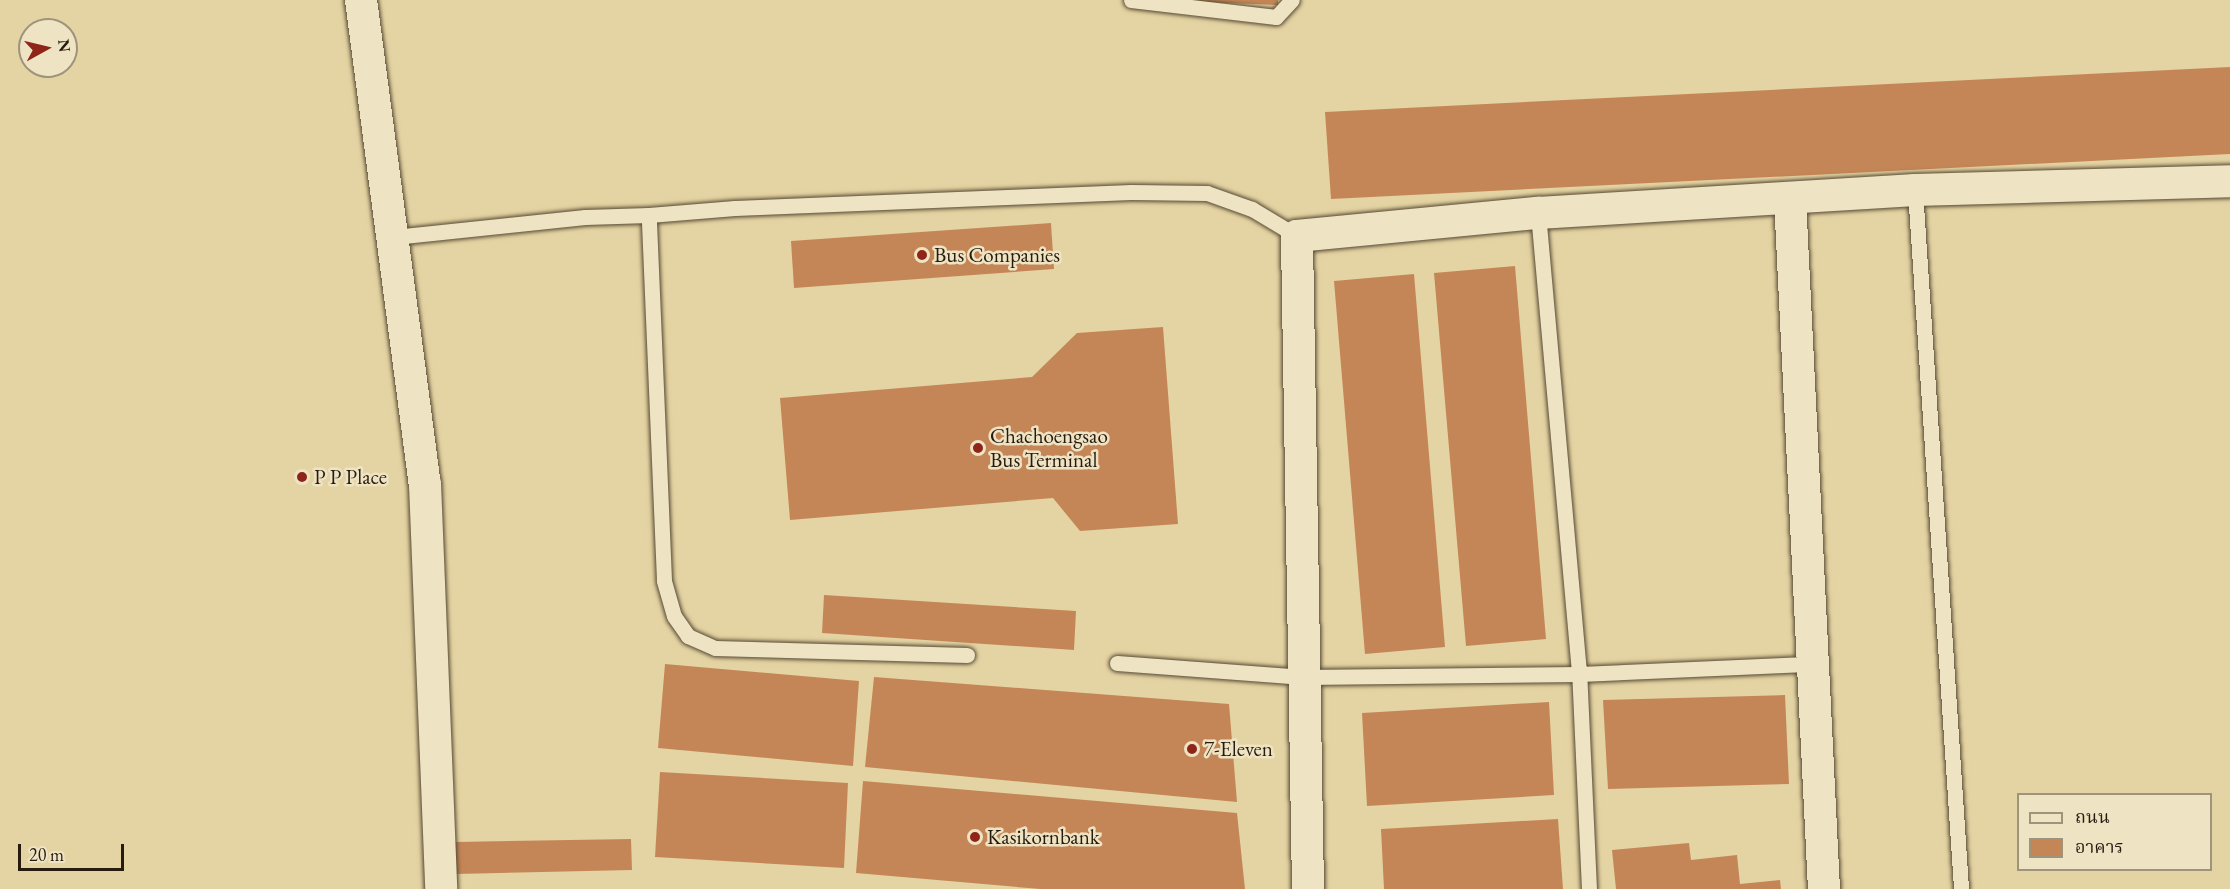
<!DOCTYPE html>
<meta charset="utf-8">
<style>
body{margin:0}
#map{position:relative;width:2230px;height:889px;overflow:hidden;background:#e5d4a3;font-family:"EB Garamond","Noto Serif Thai",serif}
div>[style]{position:absolute}
.building>*{inset:0;background:#c58657}
.roads{filter:drop-shadow(0 0 2px #564934) drop-shadow(0 0 2px #564934)}
.lane>*{height:15px;margin:-7.5px;padding:0 7.5px;transform-origin:7.5px;border-radius:7.5px;background:#eee3c3}
.street>*{height:32px;margin:-16px;padding:0 16px;transform-origin:16px;border-radius:16px;background:#eee3c3}
.dots>*{width:16px;height:16px;translate:-50% -50%;box-sizing:border-box;border:3px solid #eee3c3;border-radius:50%}
span{translate:-50% -50%;white-space:nowrap;text-align:center;line-height:1.15;-webkit-text-stroke:5px #eee3c3;paint-order:stroke}
.poi-label{font-size:21px;color:#271b0f}
.left{translate:0 -50%;text-align:left}
.legend{position:absolute;left:2017px;top:793px;width:195px;height:78px;box-sizing:border-box;background:#eee3c3;border:2px solid #9e937b;margin:0;padding:8px 10px;list-style:none;font-size:18px;color:#271b0f}
.legend li{display:flex;align-items:center;gap:12px;height:30px}
.legend b{width:30px;border:2px solid #9e937b}
.north{position:absolute;left:18px;top:18px;width:60px;height:60px;box-sizing:border-box;background:#eee3c3;border:2px solid #9e937b;border-radius:50%;rotate:82deg;font-size:16px;font-weight:700;line-height:24px;text-align:center;color:#271b0f}
.north::after{content:'';display:block;margin:auto;width:21px;height:27px;background:#8f2418;clip-path:polygon(50% 0,100% 100%,50% 72%,0 100%)}
.scale{position:absolute;left:18px;top:844px;width:106px;height:27px;box-sizing:border-box;border:3px solid #271b0f;border-top:0;padding-left:8px;font-size:18px;line-height:21px;white-space:nowrap;color:#271b0f;-webkit-text-stroke:4px #eee3c3;paint-order:stroke}
</style>
<div id="map">
<div class="building">
<div style="clip-path:polygon(1152px 0,1278px 0,1278px 5px)"></div>
<div style="clip-path:polygon(2230px 67px,2230px 154px,1331px 199px,1325px 112px)"></div>
<div style="clip-path:polygon(1051px 223px,1054px 269px,794px 288px,791px 241px)"></div>
<div style="clip-path:polygon(1515px 266px,1546px 639px,1466px 646px,1434px 273px)"></div>
<div style="clip-path:polygon(1414px 274px,1445px 647px,1365px 654px,1334px 281px)"></div>
<div style="clip-path:polygon(1163px 327px,1178px 524px,1080px 531px,1053px 498px,790px 520px,780px 398px,1032px 377px,1077px 333px)"></div>
<div style="clip-path:polygon(824px 595px,1076px 611px,1074px 650px,822px 633px)"></div>
<div style="clip-path:polygon(665px 664px,859px 681px,853px 766px,658px 748px)"></div>
<div style="clip-path:polygon(874px 677px,1229px 704px,1237px 802px,865px 767px)"></div>
<div style="clip-path:polygon(1785px 695px,1789px 784px,1608px 789px,1603px 700px)"></div>
<div style="clip-path:polygon(1549px 702px,1554px 795px,1367px 806px,1362px 713px)"></div>
<div style="clip-path:polygon(660px 772px,848px 783px,844px 868px,655px 857px)"></div>
<div style="clip-path:polygon(863px 781px,1237px 813px,1245px 889px,1040px 889px,856px 873px)"></div>
<div style="clip-path:polygon(1558px 819px,1563px 889px,1384px 889px,1381px 829px)"></div>
<div style="clip-path:polygon(631px 839px,632px 870px,456px 874px,455px 842px)"></div>
<div style="clip-path:polygon(1689px 843px,1691px 860px,1737px 855px,1740px 884px,1780px 880px,1781px 889px,1616px 889px,1612px 850px)"></div>
</div>
<div class="roads">
<div class="lane">
<div style="left:1131px;top:0;width:146px;rotate:6.7deg"></div>
<div style="left:1276px;top:17px;width:23px;rotate:-47deg"></div>
<div style="left:1915px;top:190px;width:701px;rotate:86.23deg"></div>
<div style="left:1538px;top:213px;width:458px;rotate:84.9deg"></div>
<div style="left:1579px;top:669px;width:220px;rotate:87.4deg"></div>
<div style="left:394px;top:237px;width:192px;rotate:-6deg"></div>
<div style="left:585px;top:217px;width:64px;rotate:-1.8deg"></div>
<div style="left:967px;top:655px;width:252px;rotate:-178.4deg"></div>
<div style="left:715px;top:648px;width:30px;rotate:-156deg"></div>
<div style="left:688px;top:636px;width:24px;rotate:-125deg"></div>
<div style="left:674px;top:616px;width:37px;rotate:-106deg"></div>
<div style="left:664px;top:580px;width:365px;rotate:-92.4deg"></div>
<div style="left:649px;top:215px;width:86px;rotate:-4.7deg"></div>
<div style="left:735px;top:208px;width:396px;rotate:-2.3deg"></div>
<div style="left:1131px;top:192px;width:76px;rotate:0.8deg"></div>
<div style="left:1207px;top:193px;width:48px;rotate:19.6deg"></div>
<div style="left:1252px;top:209px;width:52px;rotate:31deg"></div>
<div style="left:1117px;top:663px;width:187px;rotate:4.3deg"></div>
<div style="left:1303px;top:677px;width:276px;rotate:-0.6deg"></div>
<div style="left:1579px;top:674px;width:233px;rotate:-2.5deg"></div>
</div>
<div class="street">
<div style="left:361px;top:0;width:488px;rotate:82.5deg"></div>
<div style="left:425px;top:484px;width:405px;rotate:87.7deg"></div>
<div style="left:1790px;top:199px;width:691px;rotate:87.18deg"></div>
<div style="left:1308px;top:889px;width:653px;rotate:-90.97deg"></div>
<div style="left:1297px;top:236px;width:242px;rotate:-5.5deg"></div>
<div style="left:1538px;top:213px;width:378px;rotate:-3.5deg"></div>
<div style="left:1915px;top:190px;width:315px;rotate:-1.6deg"></div>
</div>
</div>
<div class="dots">
<div style="left:922px;top:255px;background:#8f2418"></div>
<div style="left:978px;top:448px;background:#8f2418"></div>
<div style="left:302px;top:477px;background:#8f2418"></div>
<div style="left:1192px;top:749px;background:#8f2418"></div>
<div style="left:975px;top:837px;background:#8f2418"></div>
</div>
<div class="poi-label">
<span class="left" style="left:934px;top:255px">Bus Companies</span>
<span class="left" style="left:990px;top:448px">Chachoengsao<br>Bus Terminal</span>
<span class="left" style="left:314px;top:477px">P P Place</span>
<span class="left" style="left:1204px;top:749px">7-Eleven</span>
<span class="left" style="left:987px;top:837px">Kasikornbank</span>
</div>
<ul class="legend">
<li><b style="height:8px;background:#eee3c3"></b>ถนน</li>
<li><b style="height:16px;background:#c58657"></b>อาคาร</li>
</ul>
<div class="north">N</div>
<div class="scale">20 m</div>
</div>
